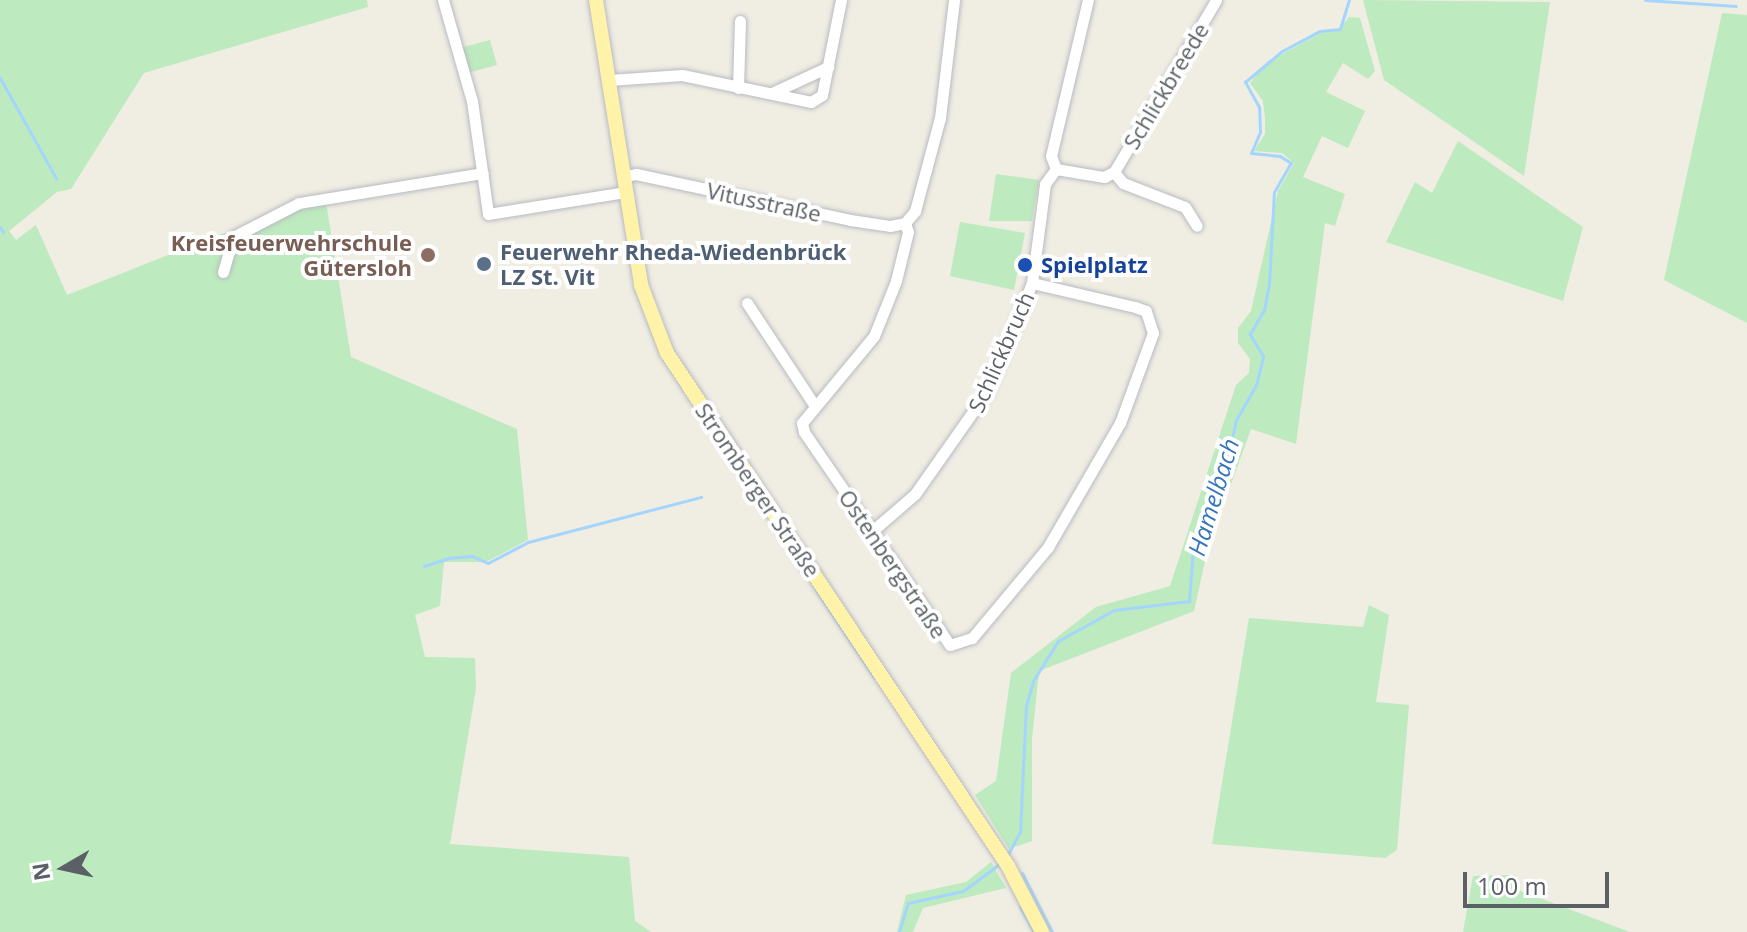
<!DOCTYPE html>
<meta charset="utf-8">
<style>
body{margin:0}
#map{position:relative;width:1747px;height:932px;overflow:hidden;background:#f0ede3;font-family:"Open Sans",sans-serif}
div>[style]{position:absolute}
.green>*{inset:0;background:#bdeabe}
.stream>*{height:3px;margin:-1.5px;padding:0 1.5px;transform-origin:1.5px;border-radius:1.5px;background:#a4d5ff}
.roads{filter:drop-shadow(0 0 2px #b8bbc1) drop-shadow(0 0 2px #b8bbc1)}
.minor>*{height:11px;margin:-5.5px;padding:0 5.5px;transform-origin:5.5px;border-radius:5.5px;background:#fff}
.major>*{height:14px;margin:-7px;padding:0 7px;transform-origin:7px;border-radius:7px;background:#fff3a9}
.dots>*{width:22px;height:22px;translate:-50% -50%;box-sizing:border-box;border:4px solid #fff;border-radius:50%}
span{translate:-50% -50%;white-space:nowrap;text-align:center;line-height:1.15;-webkit-text-stroke:8px #fff;paint-order:stroke}
.street-label{font-size:22px;color:#5b6066}
.education-label{font-size:22px;color:#785e54;font-weight:700}
.right{translate:-100% -50%;text-align:right}
.service-label{font-size:22px;color:#4e5e75;font-weight:700}
.left{translate:0 -50%;text-align:left}
.transit-label{font-size:22px;color:#164399;font-weight:700}
.water-label{font-size:24px;color:#3575bd;font-style:italic}
.north{position:absolute;left:24px;top:828px;width:80px;height:80px;-webkit-text-stroke:6px #fff;paint-order:stroke;rotate:261deg;font-size:22px;font-weight:700;line-height:32px;text-align:center;color:#5b6066}
.north::after{content:'';display:block;margin:auto;width:28px;height:36px;background:#5b6066;clip-path:polygon(50% 0,100% 100%,50% 72%,0 100%)}
.scale{position:absolute;left:1463px;top:872px;width:146px;height:36px;box-sizing:border-box;border:4px solid #5b6066;border-top:0;padding-left:10px;font-size:24px;line-height:28px;white-space:nowrap;color:#5b6066;-webkit-text-stroke:6px #fff;paint-order:stroke}
</style>
<div id="map">
<div class="green">
<div style="clip-path:polygon(0 0,367px 0,368px 7px,144px 73px,71px 189px,57px 192px,9px 231px,16px 240px,36px 225px,67px 295px,221px 234px,326px 202px,351px 357px,517px 429px,528px 540px,486px 562px,444px 562px,440px 606px,415px 615px,425px 657px,475px 658px,476px 688px,450px 844px,629px 857px,635px 921px,651px 932px,0 932px)"></div>
<div style="clip-path:polygon(1363px 0,1550px 2px,1524px 176px,1384px 80px)"></div>
<div style="clip-path:polygon(1722px 13px,1747px 15px,1747px 323px,1664px 280px)"></div>
<div style="clip-path:polygon(1349px 17px,1360px 18px,1375px 71px,1368px 79px,1343px 63px,1326px 92px,1365px 111px,1348px 148px,1322px 136px,1303px 177px,1345px 194px,1335px 226px,1325px 223px,1296px 444px,1251px 429px,1208px 548px,1194px 611px,1039px 671px,1032px 739px,1032px 841px,1009px 849px,975px 795px,996px 781px,1011px 673px,1096px 607px,1170px 586px,1236px 385px,1249px 373px,1250px 359px,1238px 343px,1238px 328px,1251px 311px,1278px 191px,1294px 163px,1282px 153px,1254px 151px,1265px 134px,1265px 119px,1263px 101px,1250px 83px,1267px 62px,1321px 33px,1339px 30px)"></div>
<div style="clip-path:polygon(490px 40px,497px 65px,467px 73px,460px 48px)"></div>
<div style="clip-path:polygon(1458px 141px,1583px 227px,1563px 301px,1386px 242px,1415px 182px,1432px 193px)"></div>
<div style="clip-path:polygon(996px 174px,1039px 180px,1032px 221px,989px 221px)"></div>
<div style="clip-path:polygon(960px 222px,1025px 233px,1014px 290px,950px 276px)"></div>
<div style="clip-path:polygon(1369px 605px,1389px 615px,1376px 702px,1409px 705px,1397px 850px,1385px 858px,1212px 844px,1249px 618px,1363px 627px)"></div>
<div style="clip-path:polygon(991px 862px,1006px 888px,923px 908px,913px 932px,897px 932px,906px 895px,966px 882px)"></div>
<div style="clip-path:polygon(1516px 875px,1518px 890px,1630px 932px,1463px 932px,1473px 876px)"></div>
</div>
<div class="stream">
<div style="left:1645px;top:0;width:91px;rotate:3.8deg"></div>
<div style="left:0;top:78px;width:115px;rotate:60.8deg"></div>
<div style="left:0;top:227px;width:6px;rotate:59deg"></div>
<div style="left:424px;top:566px;width:26px;rotate:-18deg"></div>
<div style="left:449px;top:558px;width:23px;rotate:-5deg"></div>
<div style="left:472px;top:556px;width:17px;rotate:24deg"></div>
<div style="left:488px;top:563px;width:45px;rotate:-27.7deg"></div>
<div style="left:528px;top:542px;width:179px;rotate:-14.6deg"></div>
<div style="left:816px;top:590px;width:105px;rotate:56.3deg"></div>
<div style="left:1007px;top:856px;width:27px;rotate:-62deg"></div>
<div style="left:1020px;top:832px;width:126px;rotate:-87.3deg"></div>
<div style="left:1026px;top:706px;width:26px;rotate:-74deg"></div>
<div style="left:1033px;top:681px;width:47px;rotate:-58deg"></div>
<div style="left:1058px;top:641px;width:64px;rotate:-29deg"></div>
<div style="left:1114px;top:610px;width:76px;rotate:-6.8deg"></div>
<div style="left:1189px;top:601px;width:52px;rotate:-85.6deg"></div>
<div style="left:1193px;top:549px;width:84px;rotate:-67.7deg"></div>
<div style="left:1225px;top:471px;width:52px;rotate:-77.8deg"></div>
<div style="left:1236px;top:420px;width:40px;rotate:-60.3deg"></div>
<div style="left:1256px;top:385px;width:30px;rotate:-76deg"></div>
<div style="left:1263px;top:356px;width:26px;rotate:-121deg"></div>
<div style="left:1250px;top:334px;width:28px;rotate:-60deg"></div>
<div style="left:1264px;top:310px;width:26px;rotate:-79deg"></div>
<div style="left:1269px;top:284px;width:92px;rotate:-86.9deg"></div>
<div style="left:1274px;top:192px;width:34px;rotate:-60deg"></div>
<div style="left:1291px;top:163px;width:13px;rotate:-148deg"></div>
<div style="left:1280px;top:156px;width:29px;rotate:-174deg"></div>
<div style="left:1251px;top:153px;width:23px;rotate:-67deg"></div>
<div style="left:1260px;top:132px;width:25px;rotate:-92deg"></div>
<div style="left:1259px;top:107px;width:29px;rotate:-119deg"></div>
<div style="left:1245px;top:82px;width:48px;rotate:-40deg"></div>
<div style="left:1282px;top:51px;width:43px;rotate:-27.8deg"></div>
<div style="left:1320px;top:31px;width:20px;rotate:-6deg"></div>
<div style="left:1340px;top:29px;width:30px;rotate:-73deg"></div>
<div style="left:1022px;top:873px;width:66px;rotate:63deg"></div>
<div style="left:1020px;top:907px;width:29px;rotate:61deg"></div>
<div style="left:899px;top:932px;width:30px;rotate:-73deg"></div>
<div style="left:908px;top:903px;width:56px;rotate:-12.3deg"></div>
<div style="left:963px;top:891px;width:49px;rotate:-36.6deg"></div>
</div>
<div class="roads">
<div class="minor">
<div style="left:443px;top:0;width:105px;rotate:74deg"></div>
<div style="left:472px;top:101px;width:114px;rotate:81.9deg"></div>
<div style="left:488px;top:214px;width:140px;rotate:-9.1deg"></div>
<div style="left:609px;top:80px;width:73px;rotate:-3.9deg"></div>
<div style="left:682px;top:75px;width:132px;rotate:11.8deg"></div>
<div style="left:811px;top:102px;width:13px;rotate:-32deg"></div>
<div style="left:822px;top:95px;width:97px;rotate:-78.7deg"></div>
<div style="left:738px;top:88px;width:67px;rotate:-88.3deg"></div>
<div style="left:774px;top:92px;width:60px;rotate:-24.8deg"></div>
<div style="left:1056px;top:169px;width:49px;rotate:9.5deg"></div>
<div style="left:1104px;top:177px;width:11px;rotate:-27deg"></div>
<div style="left:1114px;top:172px;width:200px;rotate:-59.3deg"></div>
<div style="left:1056px;top:169px;width:14px;rotate:-111deg"></div>
<div style="left:1051px;top:156px;width:160px;rotate:-76.7deg"></div>
<div style="left:1114px;top:172px;width:14px;rotate:51deg"></div>
<div style="left:1123px;top:183px;width:66px;rotate:21.2deg"></div>
<div style="left:1185px;top:207px;width:22px;rotate:58deg"></div>
<div style="left:624px;top:176px;width:12px;rotate:-9deg"></div>
<div style="left:636px;top:174px;width:219px;rotate:12.1deg"></div>
<div style="left:850px;top:220px;width:40px;rotate:8.5deg"></div>
<div style="left:890px;top:226px;width:15px;rotate:-11deg"></div>
<div style="left:905px;top:223px;width:9px;rotate:72deg"></div>
<div style="left:908px;top:232px;width:50px;rotate:103.8deg"></div>
<div style="left:896px;top:281px;width:59px;rotate:111.8deg"></div>
<div style="left:874px;top:336px;width:113px;rotate:129.6deg"></div>
<div style="left:802px;top:423px;width:9px;rotate:77deg"></div>
<div style="left:804px;top:432px;width:258px;rotate:55.6deg"></div>
<div style="left:950px;top:645px;width:23px;rotate:-18deg"></div>
<div style="left:972px;top:638px;width:119px;rotate:-50.1deg"></div>
<div style="left:1048px;top:547px;width:143px;rotate:-59.9deg"></div>
<div style="left:1120px;top:423px;width:96px;rotate:-69.9deg"></div>
<div style="left:1153px;top:333px;width:23px;rotate:-108deg"></div>
<div style="left:1146px;top:311px;width:12px;rotate:-160deg"></div>
<div style="left:1135px;top:307px;width:106px;rotate:-166.9deg"></div>
<div style="left:905px;top:223px;width:16px;rotate:-50deg"></div>
<div style="left:915px;top:211px;width:96px;rotate:-75deg"></div>
<div style="left:940px;top:118px;width:119px;rotate:-83.2deg"></div>
<div style="left:223px;top:272px;width:36px;rotate:-74deg"></div>
<div style="left:233px;top:237px;width:74px;rotate:-27.3deg"></div>
<div style="left:299px;top:203px;width:186px;rotate:-9.3deg"></div>
<div style="left:747px;top:303px;width:123px;rotate:56.6deg"></div>
<div style="left:871px;top:532px;width:58px;rotate:-40.8deg"></div>
<div style="left:915px;top:494px;width:123px;rotate:-54.9deg"></div>
<div style="left:986px;top:393px;width:119px;rotate:-67.3deg"></div>
<div style="left:1032px;top:283px;width:100px;rotate:-82.5deg"></div>
<div style="left:1045px;top:184px;width:19px;rotate:-54deg"></div>
</div>
<div class="major">
<div style="left:596px;top:0;width:289px;rotate:81deg"></div>
<div style="left:641px;top:285px;width:73px;rotate:69.1deg"></div>
<div style="left:667px;top:353px;width:616px;rotate:56.39deg"></div>
<div style="left:1008px;top:866px;width:74px;rotate:62.7deg"></div>
</div>
</div>
<div class="dots">
<div style="left:428px;top:255px;background:#8d6e63"></div>
<div style="left:484px;top:264px;background:#5c6f8a"></div>
<div style="left:1025px;top:265px;background:#1a4fb4"></div>
</div>
<div class="street-label">
<span style="left:1166px;top:86px;rotate:-59deg">Schlickbreede</span>
<span style="left:764px;top:202px;rotate:12deg">Vitusstraße</span>
<span style="left:1001px;top:352px;rotate:-66deg">Schlickbruch</span>
<span style="left:758px;top:490px;rotate:56deg">Stromberger Straße</span>
<span style="left:893px;top:564px;rotate:56deg">Ostenbergstraße</span>
</div>
<div class="education-label">
<span class="right" style="left:412px;top:255px">Kreisfeuerwehrschule<br>Gütersloh</span>
</div>
<div class="service-label">
<span class="left" style="left:500px;top:264px">Feuerwehr Rheda-Wiedenbrück<br>LZ St. Vit</span>
</div>
<div class="transit-label">
<span class="left" style="left:1041px;top:265px">Spielplatz</span>
</div>
<div class="water-label">
<span style="left:1213px;top:497px;rotate:-73deg">Hamelbach</span>
</div>
<div class="north">N</div>
<div class="scale">100 m</div>
</div>
